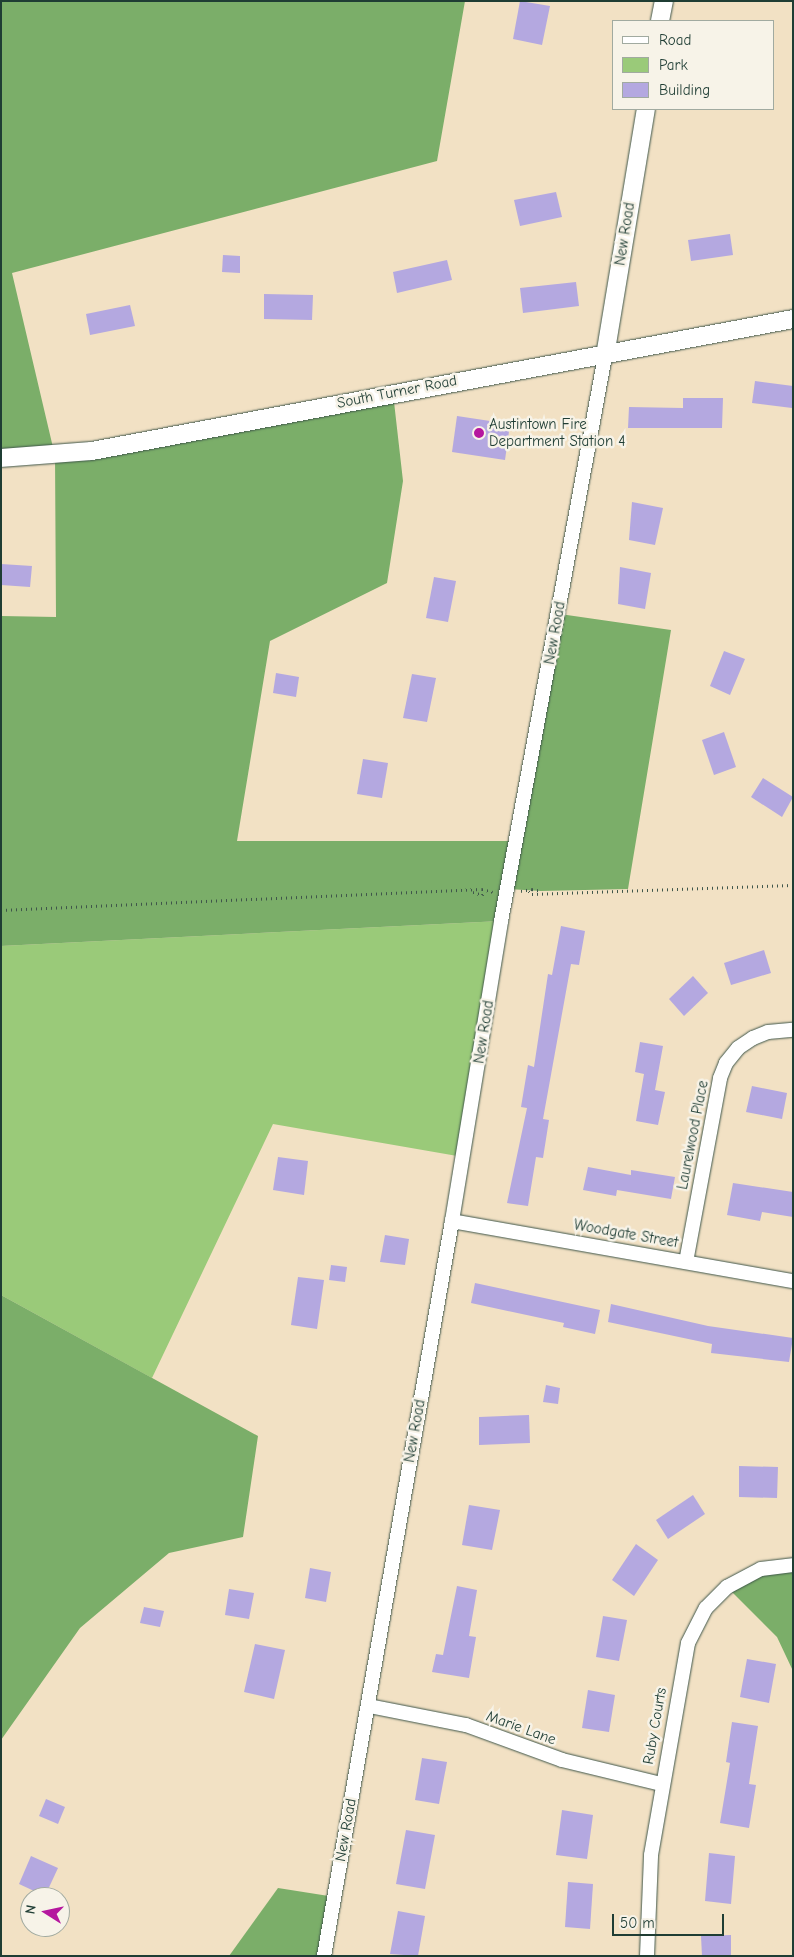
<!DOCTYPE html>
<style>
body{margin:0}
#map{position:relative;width:794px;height:1957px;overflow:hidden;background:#f2e1c4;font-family:"Comic Neue",sans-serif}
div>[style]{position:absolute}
.green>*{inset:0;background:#9aca79}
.forest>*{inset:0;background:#7bae69}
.building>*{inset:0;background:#b4a8e0}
.path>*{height:2.5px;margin-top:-1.25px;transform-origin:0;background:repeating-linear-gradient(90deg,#3f564a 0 1px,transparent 0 5px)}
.roads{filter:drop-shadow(0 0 1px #3f564a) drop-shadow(0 0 1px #3f564a)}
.minor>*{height:14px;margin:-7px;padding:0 7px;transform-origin:7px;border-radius:7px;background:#fff}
.tertiary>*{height:18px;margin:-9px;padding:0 9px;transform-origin:9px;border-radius:9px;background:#fff}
.dots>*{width:14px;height:14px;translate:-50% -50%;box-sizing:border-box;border:2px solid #f7f3e8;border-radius:50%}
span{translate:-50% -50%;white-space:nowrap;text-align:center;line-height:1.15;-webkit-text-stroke:5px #f7f3e8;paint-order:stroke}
.street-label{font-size:15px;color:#1f3d34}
.poi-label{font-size:15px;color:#1f3d34}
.left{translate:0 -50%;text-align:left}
.frame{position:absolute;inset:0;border:2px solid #1f3d34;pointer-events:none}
.legend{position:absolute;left:612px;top:20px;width:162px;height:90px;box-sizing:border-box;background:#f7f3e8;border:1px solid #a1aaa0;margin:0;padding:6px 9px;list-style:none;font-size:15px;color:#1f3d34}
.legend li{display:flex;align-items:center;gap:10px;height:25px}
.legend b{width:25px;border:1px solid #a1aaa0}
.north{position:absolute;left:20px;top:1887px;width:50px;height:50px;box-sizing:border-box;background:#f7f3e8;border:1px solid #a1aaa0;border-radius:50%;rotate:280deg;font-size:14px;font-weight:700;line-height:20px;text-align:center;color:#1f3d34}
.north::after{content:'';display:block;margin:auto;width:18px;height:22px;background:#b5179e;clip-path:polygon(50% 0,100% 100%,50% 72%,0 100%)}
.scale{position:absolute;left:612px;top:1914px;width:112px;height:22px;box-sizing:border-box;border:2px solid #1f3d34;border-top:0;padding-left:6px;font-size:15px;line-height:18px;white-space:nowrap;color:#1f3d34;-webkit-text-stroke:4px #f7f3e8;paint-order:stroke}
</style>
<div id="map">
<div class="green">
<div style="clip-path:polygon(501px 921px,463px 1157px,273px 1124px,152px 1378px,1px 1295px,1px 946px)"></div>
</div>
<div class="forest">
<div style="clip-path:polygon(1px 1px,465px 1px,437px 161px,12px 273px,55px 456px,393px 393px,403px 481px,387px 583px,270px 641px,237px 841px,515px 841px,560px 614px,671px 630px,628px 889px,541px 891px,507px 889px,501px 921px,1px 946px,1px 616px,56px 617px,55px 456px,1px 458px)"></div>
<div style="clip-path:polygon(1px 1295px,258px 1436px,243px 1537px,169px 1553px,80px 1628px,1px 1740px)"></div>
<div style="clip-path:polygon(793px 1565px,793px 1671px,777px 1637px,727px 1587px)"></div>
<div style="clip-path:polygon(278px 1888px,335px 1897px,324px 1956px,229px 1956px)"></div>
</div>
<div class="building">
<div style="clip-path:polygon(520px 1px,550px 6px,542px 45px,513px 39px)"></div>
<div style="clip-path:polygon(556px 192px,562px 217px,520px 226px,514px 200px)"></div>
<div style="clip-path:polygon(730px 234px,733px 255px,691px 261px,688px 240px)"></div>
<div style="clip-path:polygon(223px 255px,240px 256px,240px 273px,222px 272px)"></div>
<div style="clip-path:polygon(447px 260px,452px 280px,397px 293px,393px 272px)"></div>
<div style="clip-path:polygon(576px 282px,579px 306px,523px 313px,520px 288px)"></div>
<div style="clip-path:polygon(264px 294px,313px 295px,312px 320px,264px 319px)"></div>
<div style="clip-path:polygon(130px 305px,135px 326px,90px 335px,86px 314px)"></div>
<div style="clip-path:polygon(755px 381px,793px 386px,792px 408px,752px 403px)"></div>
<div style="clip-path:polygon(683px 398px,723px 398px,722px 428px,628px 428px,629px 407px,683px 408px)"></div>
<div style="clip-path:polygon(457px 416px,510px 424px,505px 460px,452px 452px)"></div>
<div style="clip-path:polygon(632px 502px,663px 508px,655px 545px,629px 540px)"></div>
<div style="clip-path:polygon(1px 564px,32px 566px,30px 587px,1px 585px)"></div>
<div style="clip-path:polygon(620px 567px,651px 573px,645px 609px,618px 604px)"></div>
<div style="clip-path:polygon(434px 577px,456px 581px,448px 622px,426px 618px)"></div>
<div style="clip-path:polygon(724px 651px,745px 659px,730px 695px,710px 686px)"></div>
<div style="clip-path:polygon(276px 673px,299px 677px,296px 697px,273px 693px)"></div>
<div style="clip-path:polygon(412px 674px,436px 678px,427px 722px,403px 718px)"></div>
<div style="clip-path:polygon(724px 732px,736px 767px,714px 775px,702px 740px)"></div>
<div style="clip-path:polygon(363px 759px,388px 763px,382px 798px,357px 794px)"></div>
<div style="clip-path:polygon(763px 778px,793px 797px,782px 817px,751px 797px)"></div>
<div style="clip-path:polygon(561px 926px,585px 931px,579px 965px,571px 964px,543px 1119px,549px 1120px,543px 1158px,536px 1157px,528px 1206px,507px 1203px,527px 1108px,521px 1107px,528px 1065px,534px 1067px,548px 974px,552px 975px)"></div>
<div style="clip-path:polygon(764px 950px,771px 973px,731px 985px,724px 963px)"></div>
<div style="clip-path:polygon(693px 976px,708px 993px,684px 1016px,669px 999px)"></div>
<div style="clip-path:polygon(640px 1042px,663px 1046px,655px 1090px,665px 1092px,658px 1125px,636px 1121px,644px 1074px,635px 1072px)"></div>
<div style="clip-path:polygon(752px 1086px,787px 1093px,782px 1119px,746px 1112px)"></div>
<div style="clip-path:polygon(278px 1157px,308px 1161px,304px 1195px,273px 1190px)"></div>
<div style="clip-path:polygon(588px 1167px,631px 1175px,631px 1170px,675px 1177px,671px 1199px,617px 1190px,616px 1196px,583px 1190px)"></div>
<div style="clip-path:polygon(733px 1183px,793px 1192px,793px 1217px,762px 1212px,760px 1221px,727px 1215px)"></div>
<div style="clip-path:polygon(385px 1235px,409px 1239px,405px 1265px,380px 1262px)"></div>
<div style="clip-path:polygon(331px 1265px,347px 1267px,345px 1282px,329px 1280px)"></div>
<div style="clip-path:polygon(298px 1277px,324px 1280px,317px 1329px,291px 1325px)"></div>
<div style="clip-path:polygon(475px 1283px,600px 1310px,595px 1334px,563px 1327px,564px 1323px,471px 1303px)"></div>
<div style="clip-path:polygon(611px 1304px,708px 1326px,793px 1338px,789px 1362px,711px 1353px,712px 1344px,608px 1322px)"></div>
<div style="clip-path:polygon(546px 1385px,560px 1388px,558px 1404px,543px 1402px)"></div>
<div style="clip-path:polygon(529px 1415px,530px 1443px,479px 1445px,479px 1417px)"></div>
<div style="clip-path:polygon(739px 1466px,778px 1467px,777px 1498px,739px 1497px)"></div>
<div style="clip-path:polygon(693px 1495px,705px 1514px,668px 1539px,656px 1520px)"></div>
<div style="clip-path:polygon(469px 1505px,500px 1510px,492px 1550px,462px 1545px)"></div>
<div style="clip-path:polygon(636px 1544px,658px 1560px,634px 1596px,612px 1580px)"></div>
<div style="clip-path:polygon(310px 1568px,331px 1572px,326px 1602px,305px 1598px)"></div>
<div style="clip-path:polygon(457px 1586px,477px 1590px,469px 1636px,476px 1637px,469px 1678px,432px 1672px,436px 1654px,443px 1655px)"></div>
<div style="clip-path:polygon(229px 1589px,254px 1593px,249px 1619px,225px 1615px)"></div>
<div style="clip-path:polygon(144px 1607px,164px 1611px,160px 1627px,140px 1623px)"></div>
<div style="clip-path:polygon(603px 1616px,627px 1620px,619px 1661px,596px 1657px)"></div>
<div style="clip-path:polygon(255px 1644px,285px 1650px,274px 1699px,244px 1692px)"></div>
<div style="clip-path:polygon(747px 1659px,776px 1664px,769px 1703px,740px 1697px)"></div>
<div style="clip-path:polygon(588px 1690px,615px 1695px,609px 1732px,582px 1728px)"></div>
<div style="clip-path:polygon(732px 1722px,758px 1726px,749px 1784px,756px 1785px,749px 1828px,720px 1823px,730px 1763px,726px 1762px)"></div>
<div style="clip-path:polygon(422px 1758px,447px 1762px,439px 1804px,415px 1800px)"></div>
<div style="clip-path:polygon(46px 1799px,65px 1807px,58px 1824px,39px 1816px)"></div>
<div style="clip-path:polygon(562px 1810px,593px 1815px,587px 1859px,556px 1855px)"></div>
<div style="clip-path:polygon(406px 1830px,435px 1835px,425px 1889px,396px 1884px)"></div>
<div style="clip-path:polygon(709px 1853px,735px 1856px,731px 1904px,705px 1901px)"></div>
<div style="clip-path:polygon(31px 1856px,58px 1868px,45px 1896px,19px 1884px)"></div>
<div style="clip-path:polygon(568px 1882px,593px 1884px,590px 1929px,565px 1927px)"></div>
<div style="clip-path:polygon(398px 1911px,425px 1916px,418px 1956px,390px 1954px)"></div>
<div style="clip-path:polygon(731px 1935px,731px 1956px,702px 1956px,701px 1936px)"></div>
</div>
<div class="path">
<div style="left:521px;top:891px;width:11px;rotate:-10deg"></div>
<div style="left:532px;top:889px;width:9px;rotate:13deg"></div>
<div style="left:529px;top:891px;width:4px;rotate:45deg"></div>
<div style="left:532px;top:894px;width:261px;rotate:-2deg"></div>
<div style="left:473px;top:892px;width:9px;rotate:18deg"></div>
<div style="left:482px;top:895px;width:4px;rotate:-56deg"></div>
<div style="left:1px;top:910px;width:481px;rotate:-2.5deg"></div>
<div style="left:482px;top:889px;width:11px;rotate:15deg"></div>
</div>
<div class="roads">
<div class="minor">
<div style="left:452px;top:1221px;width:346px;rotate:10deg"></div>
<div style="left:686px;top:1262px;width:187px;rotate:-79.5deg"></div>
<div style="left:720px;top:1078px;width:16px;rotate:-68deg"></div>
<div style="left:726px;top:1063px;width:19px;rotate:-51deg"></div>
<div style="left:738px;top:1048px;width:18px;rotate:-34deg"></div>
<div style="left:753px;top:1038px;width:16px;rotate:-22deg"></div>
<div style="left:768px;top:1032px;width:25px;rotate:-5deg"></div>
<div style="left:369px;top:1706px;width:99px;rotate:11.1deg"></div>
<div style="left:466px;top:1725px;width:102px;rotate:20deg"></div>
<div style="left:562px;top:1760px;width:102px;rotate:13.6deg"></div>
<div style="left:324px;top:1956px;width:746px;rotate:-80.12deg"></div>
<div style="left:452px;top:1221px;width:304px;rotate:-80.7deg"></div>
<div style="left:501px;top:921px;width:574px;rotate:-79.57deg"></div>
<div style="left:647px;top:1956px;width:101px;rotate:-87.7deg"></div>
<div style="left:651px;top:1855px;width:215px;rotate:-80.1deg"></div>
<div style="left:688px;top:1643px;width:39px;rotate:-63deg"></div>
<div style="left:706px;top:1608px;width:30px;rotate:-45deg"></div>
<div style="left:727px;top:1587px;width:38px;rotate:-28deg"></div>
<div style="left:761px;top:1569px;width:32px;rotate:-7deg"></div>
</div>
<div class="tertiary">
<div style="left:660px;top:21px;width:20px;rotate:-79deg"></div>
<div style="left:605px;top:356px;width:250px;rotate:-80.6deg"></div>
<div style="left:1px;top:458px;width:91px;rotate:-4.4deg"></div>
<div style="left:92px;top:451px;width:713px;rotate:-10.66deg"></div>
</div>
</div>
<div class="dots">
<div style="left:479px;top:433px;background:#b5179e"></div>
</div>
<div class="street-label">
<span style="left:625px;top:234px;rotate:-81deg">New Road</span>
<span style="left:397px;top:392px;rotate:-11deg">South Turner Road</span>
<span style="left:555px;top:633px;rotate:-80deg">New Road</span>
<span style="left:484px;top:1032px;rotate:-81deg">New Road</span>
<span style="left:693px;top:1135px;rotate:-79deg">Laurelwood Place</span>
<span style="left:626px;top:1234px;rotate:10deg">Woodgate Street</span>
<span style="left:415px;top:1431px;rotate:-80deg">New Road</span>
<span style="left:655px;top:1726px;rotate:-80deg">Ruby Courts</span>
<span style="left:521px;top:1728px;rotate:20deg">Marie Lane</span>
<span style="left:346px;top:1830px;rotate:-80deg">New Road</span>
</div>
<div class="poi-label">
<span class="left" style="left:489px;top:433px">Austintown Fire<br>Department Station 4</span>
</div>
<div class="frame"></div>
<ul class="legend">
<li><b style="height:6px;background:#fff"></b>Road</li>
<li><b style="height:14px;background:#9aca79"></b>Park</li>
<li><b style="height:14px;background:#b4a8e0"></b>Building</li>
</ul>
<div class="north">N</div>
<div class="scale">50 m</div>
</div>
